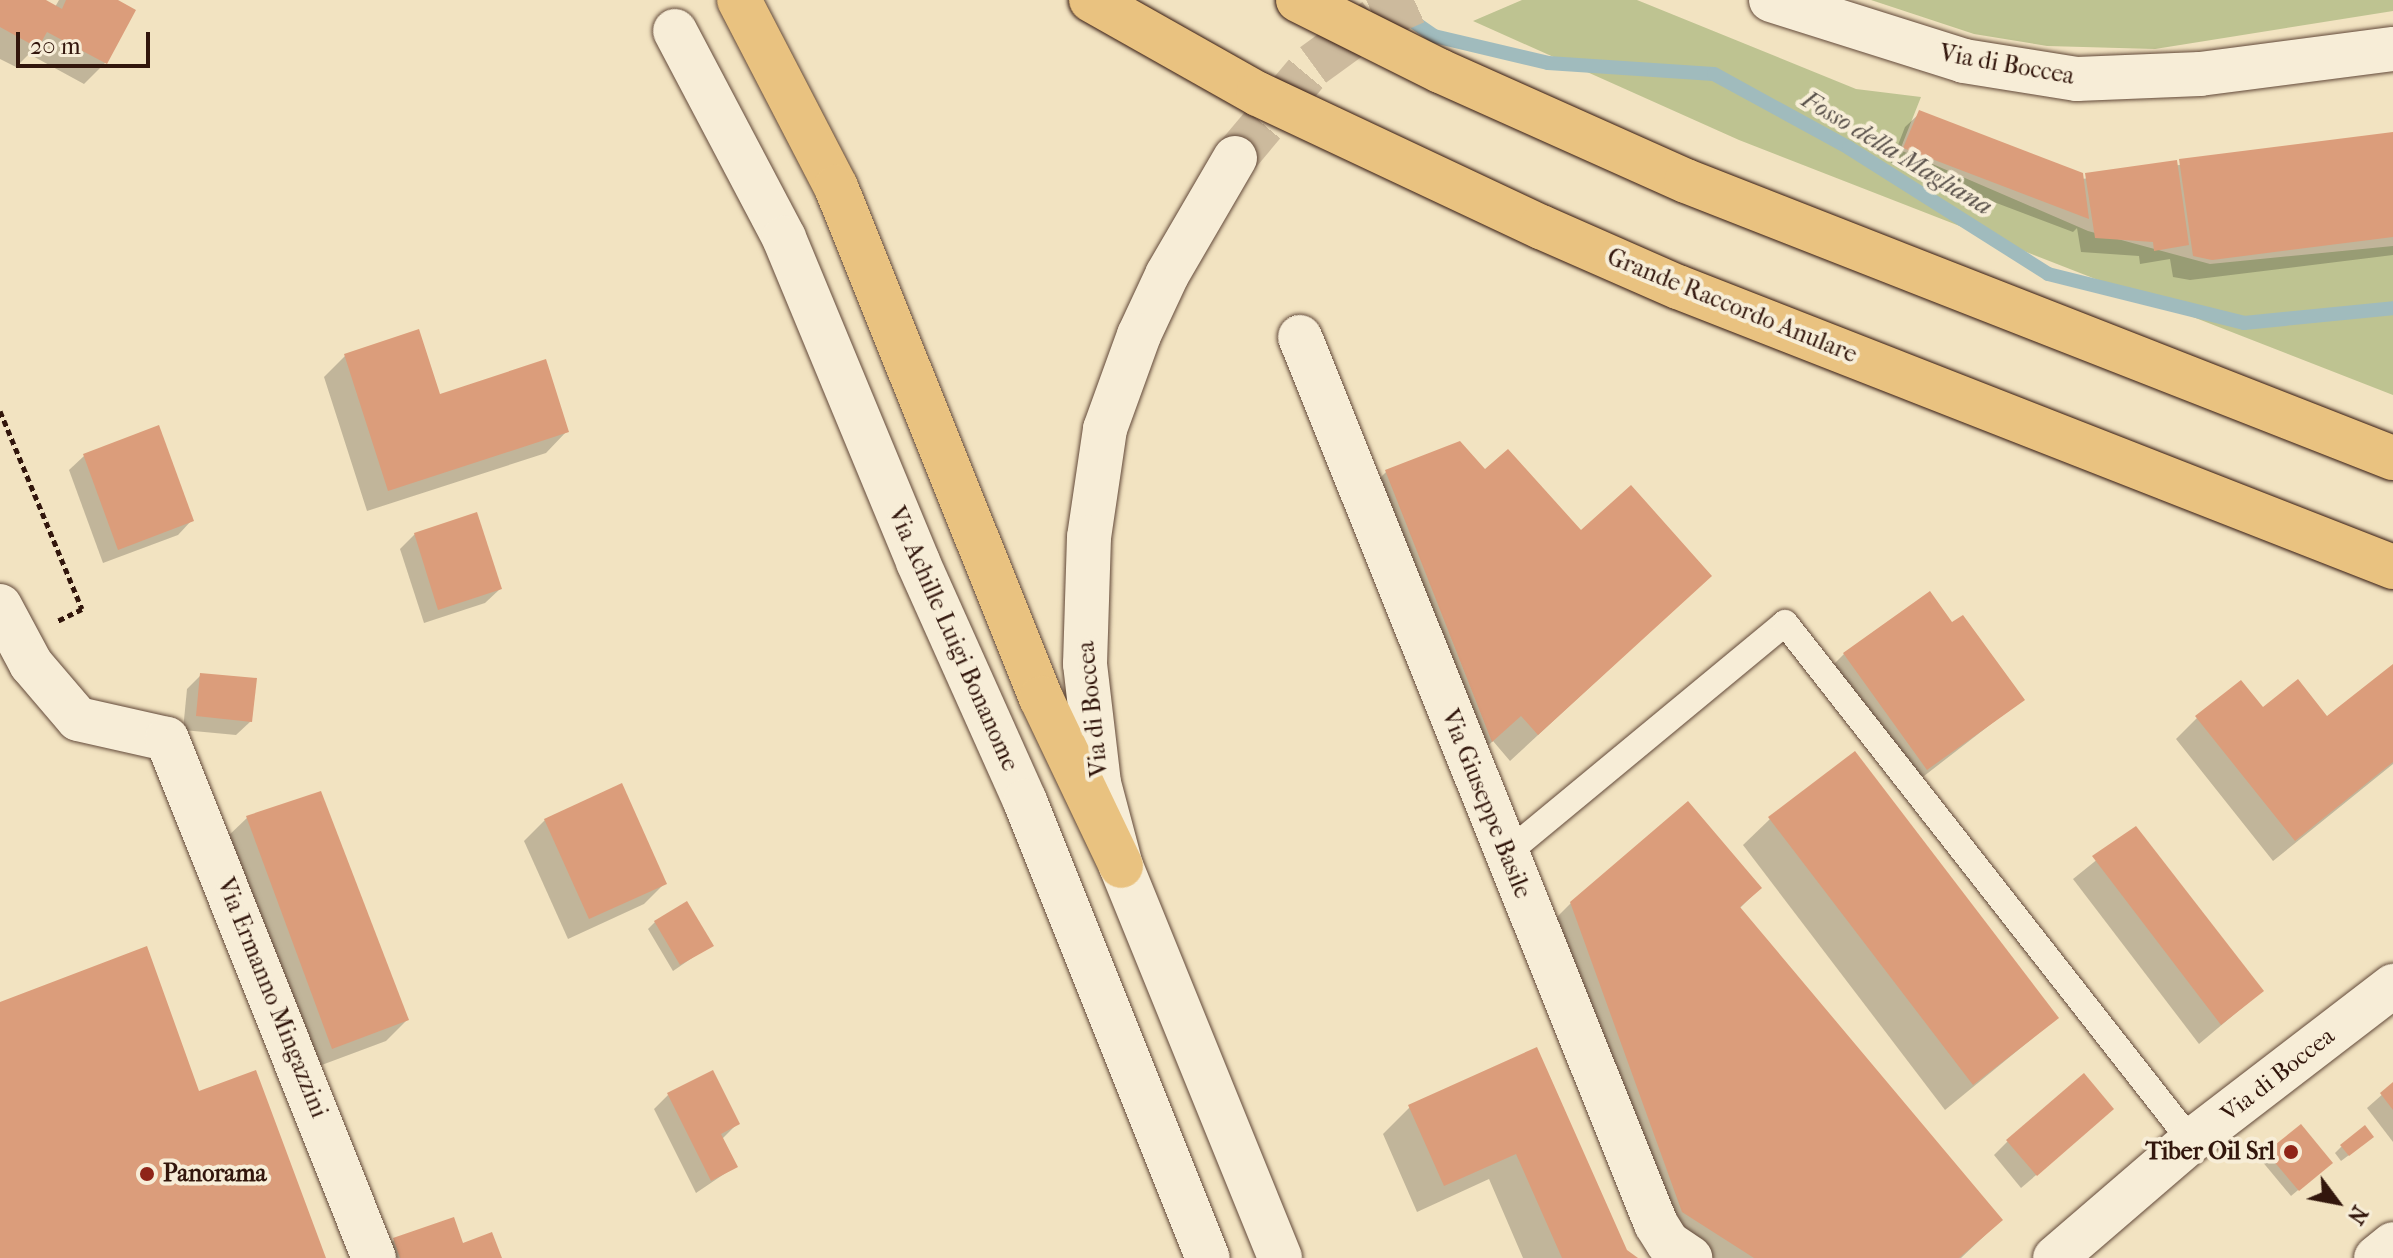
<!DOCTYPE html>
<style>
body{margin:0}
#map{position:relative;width:2393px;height:1258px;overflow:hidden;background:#f2e3c1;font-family:"IM FELL French Canon",serif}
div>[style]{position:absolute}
.green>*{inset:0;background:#bec391}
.shadow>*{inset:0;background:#0003}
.stream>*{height:14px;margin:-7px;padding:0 7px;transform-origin:7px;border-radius:7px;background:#a0bbbd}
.building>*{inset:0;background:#db9d7b}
.secondary-tunnel>*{height:44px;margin-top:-22px;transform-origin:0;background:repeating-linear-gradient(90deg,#ccba9d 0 44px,transparent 0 66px)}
.path>*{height:5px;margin-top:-2.5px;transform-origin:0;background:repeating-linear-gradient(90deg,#32160c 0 6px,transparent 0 10px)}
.roads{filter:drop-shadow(0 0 2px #624939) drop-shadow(0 0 2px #624939)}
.lane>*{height:26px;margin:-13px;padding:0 13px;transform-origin:13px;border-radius:13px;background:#f7edd7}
.street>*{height:44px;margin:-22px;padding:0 22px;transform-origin:22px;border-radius:22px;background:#f7edd7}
.secondary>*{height:44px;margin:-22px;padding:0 22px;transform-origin:22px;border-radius:22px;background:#f7edd7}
.highway>*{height:44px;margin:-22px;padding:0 22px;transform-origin:22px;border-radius:22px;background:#e9c280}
.bridges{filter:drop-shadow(0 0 2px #32160c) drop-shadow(0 0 2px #32160c)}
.highway-bridge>*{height:44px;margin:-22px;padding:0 22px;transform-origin:22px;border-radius:22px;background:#e9c280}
.dots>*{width:22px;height:22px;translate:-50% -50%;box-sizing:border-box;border:4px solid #f7edd7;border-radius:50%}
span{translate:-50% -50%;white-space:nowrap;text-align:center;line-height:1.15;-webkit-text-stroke:8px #f7edd7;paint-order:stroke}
.street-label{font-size:24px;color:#32160c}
.poi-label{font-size:24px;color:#32160c;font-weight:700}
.right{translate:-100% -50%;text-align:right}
.left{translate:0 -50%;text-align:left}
.water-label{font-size:26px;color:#58504a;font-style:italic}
.north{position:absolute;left:2297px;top:1162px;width:80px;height:80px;-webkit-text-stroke:6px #f7edd7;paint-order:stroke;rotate:122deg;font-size:22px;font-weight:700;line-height:32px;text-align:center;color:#32160c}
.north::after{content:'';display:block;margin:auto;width:28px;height:36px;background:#32160c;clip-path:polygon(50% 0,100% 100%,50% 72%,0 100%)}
.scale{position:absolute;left:16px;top:32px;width:134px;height:36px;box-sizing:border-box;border:4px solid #32160c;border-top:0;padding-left:10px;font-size:24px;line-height:28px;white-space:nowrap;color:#32160c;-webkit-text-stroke:6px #f7edd7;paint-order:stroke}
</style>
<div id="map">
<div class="green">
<div style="clip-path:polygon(1522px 0,1637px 0,1856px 89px,1921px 97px,1900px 150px,2088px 231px,2210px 264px,2393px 246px,2393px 395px,1739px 140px,1473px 21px)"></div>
<div style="clip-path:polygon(1871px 0,2393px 0,2393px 11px,2155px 49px,2047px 46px,1974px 34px)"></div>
</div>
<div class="shadow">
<div style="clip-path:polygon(0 0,42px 0,55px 7px,59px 0,113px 0,105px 63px,84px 84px,29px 54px,16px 67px,0 59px)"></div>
<div style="clip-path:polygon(1920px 113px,2082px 179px,2393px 134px,2393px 255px,2190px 280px,2173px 277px,2170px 259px,2140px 264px,2139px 256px,2081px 252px,2077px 228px,2073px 232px,1891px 163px,1905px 127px)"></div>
<div style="clip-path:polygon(345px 356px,438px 397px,567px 431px,546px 453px,367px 511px,324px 377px)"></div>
<div style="clip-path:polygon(158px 428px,192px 520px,178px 535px,103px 563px,69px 470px,84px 456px)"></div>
<div style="clip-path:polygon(1386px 472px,1485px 472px,1581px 533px,1710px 576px,1510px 761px,1493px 741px,1465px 767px,1359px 499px)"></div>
<div style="clip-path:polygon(415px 534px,500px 589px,485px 603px,424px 623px,400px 549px)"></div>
<div style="clip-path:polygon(1952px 625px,2022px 700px,1906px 790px,1823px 675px,1844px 654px)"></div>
<div style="clip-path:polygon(2393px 666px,2393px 764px,2273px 861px,2176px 739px,2197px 718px,2263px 710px,2327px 719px)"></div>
<div style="clip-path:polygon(201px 675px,251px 721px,236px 735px,183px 730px,187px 689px)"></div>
<div style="clip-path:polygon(248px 817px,407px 1020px,386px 1041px,311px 1069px,226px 838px)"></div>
<div style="clip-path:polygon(1770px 819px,2057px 1018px,1945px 1110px,1743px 845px)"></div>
<div style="clip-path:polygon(545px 820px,665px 883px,644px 904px,568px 939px,524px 841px)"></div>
<div style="clip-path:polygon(2135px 829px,2262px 991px,2199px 1044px,2073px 879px)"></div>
<div style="clip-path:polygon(1760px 888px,1739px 909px,2001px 1220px,1961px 1258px,1685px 1258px,1544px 930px,1571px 903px)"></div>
<div style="clip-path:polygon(655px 922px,711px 945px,673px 971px,648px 929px)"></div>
<div style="clip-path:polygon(1536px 1050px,1625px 1251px,1635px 1258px,1523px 1258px,1489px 1179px,1417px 1212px,1383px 1134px,1410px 1107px)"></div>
<div style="clip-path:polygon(2393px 1085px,2393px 1142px,2367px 1108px)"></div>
<div style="clip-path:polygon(668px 1095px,738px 1123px,722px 1139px,736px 1166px,696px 1193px,654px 1109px)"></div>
<div style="clip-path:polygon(2097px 1123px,2021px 1188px,1994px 1155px,2008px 1141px)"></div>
<div style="clip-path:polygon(2365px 1143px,2341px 1161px,2335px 1153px,2341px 1147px)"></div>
<div style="clip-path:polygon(2268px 1154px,2323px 1169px,2291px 1196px,2261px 1160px)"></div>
<div style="clip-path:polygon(394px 1240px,462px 1246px,500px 1258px,376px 1258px)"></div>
</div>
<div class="stream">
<div style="left:1382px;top:0;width:63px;rotate:34.7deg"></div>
<div style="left:1434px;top:36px;width:117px;rotate:13.3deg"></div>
<div style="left:1548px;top:63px;width:166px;rotate:3.8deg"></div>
<div style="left:1714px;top:74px;width:154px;rotate:28.7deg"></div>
<div style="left:1849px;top:148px;width:236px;rotate:32.3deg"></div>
<div style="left:2048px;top:274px;width:202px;rotate:14deg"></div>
<div style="left:2244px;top:323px;width:150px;rotate:-5.7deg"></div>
</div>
<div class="building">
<div style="clip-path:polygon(0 0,46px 0,62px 9px,66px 0,118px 0,136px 10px,107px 64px,47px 32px,38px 48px,0 27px)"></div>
<div style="clip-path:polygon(1919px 110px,2083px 173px,2089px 219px,1903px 148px)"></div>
<div style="clip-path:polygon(2393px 132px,2393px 237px,2212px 260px,2193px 256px,2179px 159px)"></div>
<div style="clip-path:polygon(2177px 160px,2189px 245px,2154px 251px,2153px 242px,2095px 238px,2085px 173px)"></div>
<div style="clip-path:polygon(419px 329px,440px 394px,546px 359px,569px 432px,388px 491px,344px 354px)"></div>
<div style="clip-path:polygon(159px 425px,194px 521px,118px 550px,83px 454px)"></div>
<div style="clip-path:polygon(1460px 441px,1485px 469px,1508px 449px,1581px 530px,1631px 485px,1712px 576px,1538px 735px,1521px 716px,1492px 742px,1385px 470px)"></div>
<div style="clip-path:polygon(477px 512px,502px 589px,438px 610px,414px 533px)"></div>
<div style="clip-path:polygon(1930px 591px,1952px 622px,1963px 615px,2025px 700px,1927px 770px,1843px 653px)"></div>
<div style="clip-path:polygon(2393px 664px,2393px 762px,2295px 841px,2195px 716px,2241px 680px,2263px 707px,2298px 679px,2327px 716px)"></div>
<div style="clip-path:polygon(200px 673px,257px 678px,252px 722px,196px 716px)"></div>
<div style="clip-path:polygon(1855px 751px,2059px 1018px,1973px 1085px,1768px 817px)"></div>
<div style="clip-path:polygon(622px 783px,667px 884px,589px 919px,544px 819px)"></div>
<div style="clip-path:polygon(321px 791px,409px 1020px,332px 1049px,246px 816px)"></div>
<div style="clip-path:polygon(1688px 801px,1762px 888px,1740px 907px,2003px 1220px,1959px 1258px,1754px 1258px,1682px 1212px,1570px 902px)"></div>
<div style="clip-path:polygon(2136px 826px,2264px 991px,2221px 1025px,2092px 856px)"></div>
<div style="clip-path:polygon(687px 901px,714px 946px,680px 965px,654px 921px)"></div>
<div style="clip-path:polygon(147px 946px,199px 1091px,256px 1070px,326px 1258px,0 1258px,0 1002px)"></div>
<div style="clip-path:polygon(1537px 1047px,1627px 1250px,1638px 1258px,1562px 1258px,1516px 1154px,1444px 1186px,1408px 1105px)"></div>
<div style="clip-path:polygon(713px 1070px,740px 1124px,721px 1134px,738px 1167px,711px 1181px,667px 1093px)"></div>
<div style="clip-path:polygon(2084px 1073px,2114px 1109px,2037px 1176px,2006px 1140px)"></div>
<div style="clip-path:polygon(2393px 1082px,2393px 1110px,2380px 1093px)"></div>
<div style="clip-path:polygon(2301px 1124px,2333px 1163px,2299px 1191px,2266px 1152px)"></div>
<div style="clip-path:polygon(2365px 1125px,2374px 1137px,2349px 1156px,2340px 1145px)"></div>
<div style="clip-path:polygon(454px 1217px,463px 1243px,492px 1232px,502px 1258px,400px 1258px,393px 1238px)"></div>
</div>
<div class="secondary-tunnel">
<div style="left:1235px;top:158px;width:121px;rotate:-50deg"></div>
<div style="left:1313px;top:65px;width:77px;rotate:-36deg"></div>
<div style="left:1375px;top:20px;width:49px;rotate:-24deg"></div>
</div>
<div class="path">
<div style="left:0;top:411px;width:214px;rotate:67.5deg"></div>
<div style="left:82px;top:609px;width:28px;rotate:154deg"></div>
</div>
<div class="roads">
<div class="lane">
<div style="left:1506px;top:854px;width:362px;rotate:-39.6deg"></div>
<div style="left:1785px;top:623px;width:658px;rotate:51.91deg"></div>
</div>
<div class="street">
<div style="left:675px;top:31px;width:234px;rotate:62.2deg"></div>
<div style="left:784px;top:238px;width:351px;rotate:67.5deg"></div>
<div style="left:918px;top:562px;width:262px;rotate:65.9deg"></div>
<div style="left:1025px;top:801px;width:492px;rotate:68.2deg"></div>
<div style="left:1300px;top:337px;width:956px;rotate:68.13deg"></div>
<div style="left:1656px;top:1224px;width:22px;rotate:58deg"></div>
<div style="left:1668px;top:1243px;width:27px;rotate:34deg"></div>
<div style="left:0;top:606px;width:66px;rotate:61.9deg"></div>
<div style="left:31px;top:664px;width:72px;rotate:49.5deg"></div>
<div style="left:78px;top:719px;width:91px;rotate:12.7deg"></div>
<div style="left:167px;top:739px;width:559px;rotate:68.26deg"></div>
<div style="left:2376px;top:1258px;width:22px;rotate:-39deg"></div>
</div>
<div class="secondary">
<div style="left:1771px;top:0;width:202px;rotate:17.5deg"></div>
<div style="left:1964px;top:61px;width:114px;rotate:9.1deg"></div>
<div style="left:2077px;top:79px;width:123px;rotate:-2.3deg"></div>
<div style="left:2200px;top:74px;width:195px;rotate:-7.4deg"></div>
<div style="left:1235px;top:158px;width:135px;rotate:120.2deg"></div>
<div style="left:1167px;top:275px;width:66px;rotate:115deg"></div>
<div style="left:1139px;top:335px;width:100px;rotate:109.9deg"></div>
<div style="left:1105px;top:429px;width:109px;rotate:98.4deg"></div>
<div style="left:1089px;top:537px;width:127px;rotate:91.8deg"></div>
<div style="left:1085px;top:664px;width:120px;rotate:83.3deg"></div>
<div style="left:1099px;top:783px;width:86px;rotate:75.2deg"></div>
<div style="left:1121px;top:866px;width:423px;rotate:67.9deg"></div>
<div style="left:2055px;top:1258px;width:179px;rotate:-40.7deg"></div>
<div style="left:2191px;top:1141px;width:255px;rotate:-37.5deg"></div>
</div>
<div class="highway">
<div style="left:739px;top:0;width:211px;rotate:62.6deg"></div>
<div style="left:836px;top:187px;width:551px;rotate:68.14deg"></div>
<div style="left:1041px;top:698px;width:186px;rotate:64.5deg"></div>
</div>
</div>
<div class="bridges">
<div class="highway-bridge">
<div style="left:1091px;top:0;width:192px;rotate:29.4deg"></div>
<div style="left:1258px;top:94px;width:313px;rotate:25.2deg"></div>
<div style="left:1541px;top:227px;width:150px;rotate:23.7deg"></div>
<div style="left:1678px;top:287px;width:768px;rotate:21.39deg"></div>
<div style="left:1298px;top:0;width:159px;rotate:26.6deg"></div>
<div style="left:1440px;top:71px;width:269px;rotate:24.1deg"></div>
<div style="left:1686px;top:181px;width:759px;rotate:21.4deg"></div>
</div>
</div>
<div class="dots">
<div style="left:2291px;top:1152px;background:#8f2418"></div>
<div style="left:147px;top:1174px;background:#8f2418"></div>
</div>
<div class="street-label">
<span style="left:2007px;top:65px;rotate:10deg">Via di Boccea</span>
<span style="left:1732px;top:306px;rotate:22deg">Grande Raccordo Anulare</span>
<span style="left:953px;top:639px;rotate:66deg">Via Achille Luigi Bonanome</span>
<span style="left:1093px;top:709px;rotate:-96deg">Via di Boccea</span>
<span style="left:1486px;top:804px;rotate:68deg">Via Giuseppe Basile</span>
<span style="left:272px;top:998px;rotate:68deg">Via Ermanno Mingazzini</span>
<span style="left:2278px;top:1075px;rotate:-38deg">Via di Boccea</span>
</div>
<div class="poi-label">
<span class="right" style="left:2275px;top:1152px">Tiber Oil Srl</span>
<span class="left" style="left:163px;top:1174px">Panorama</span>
</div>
<div class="water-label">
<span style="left:1897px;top:153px;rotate:31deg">Fosso della Magliana</span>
</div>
<div class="north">N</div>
<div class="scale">20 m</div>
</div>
